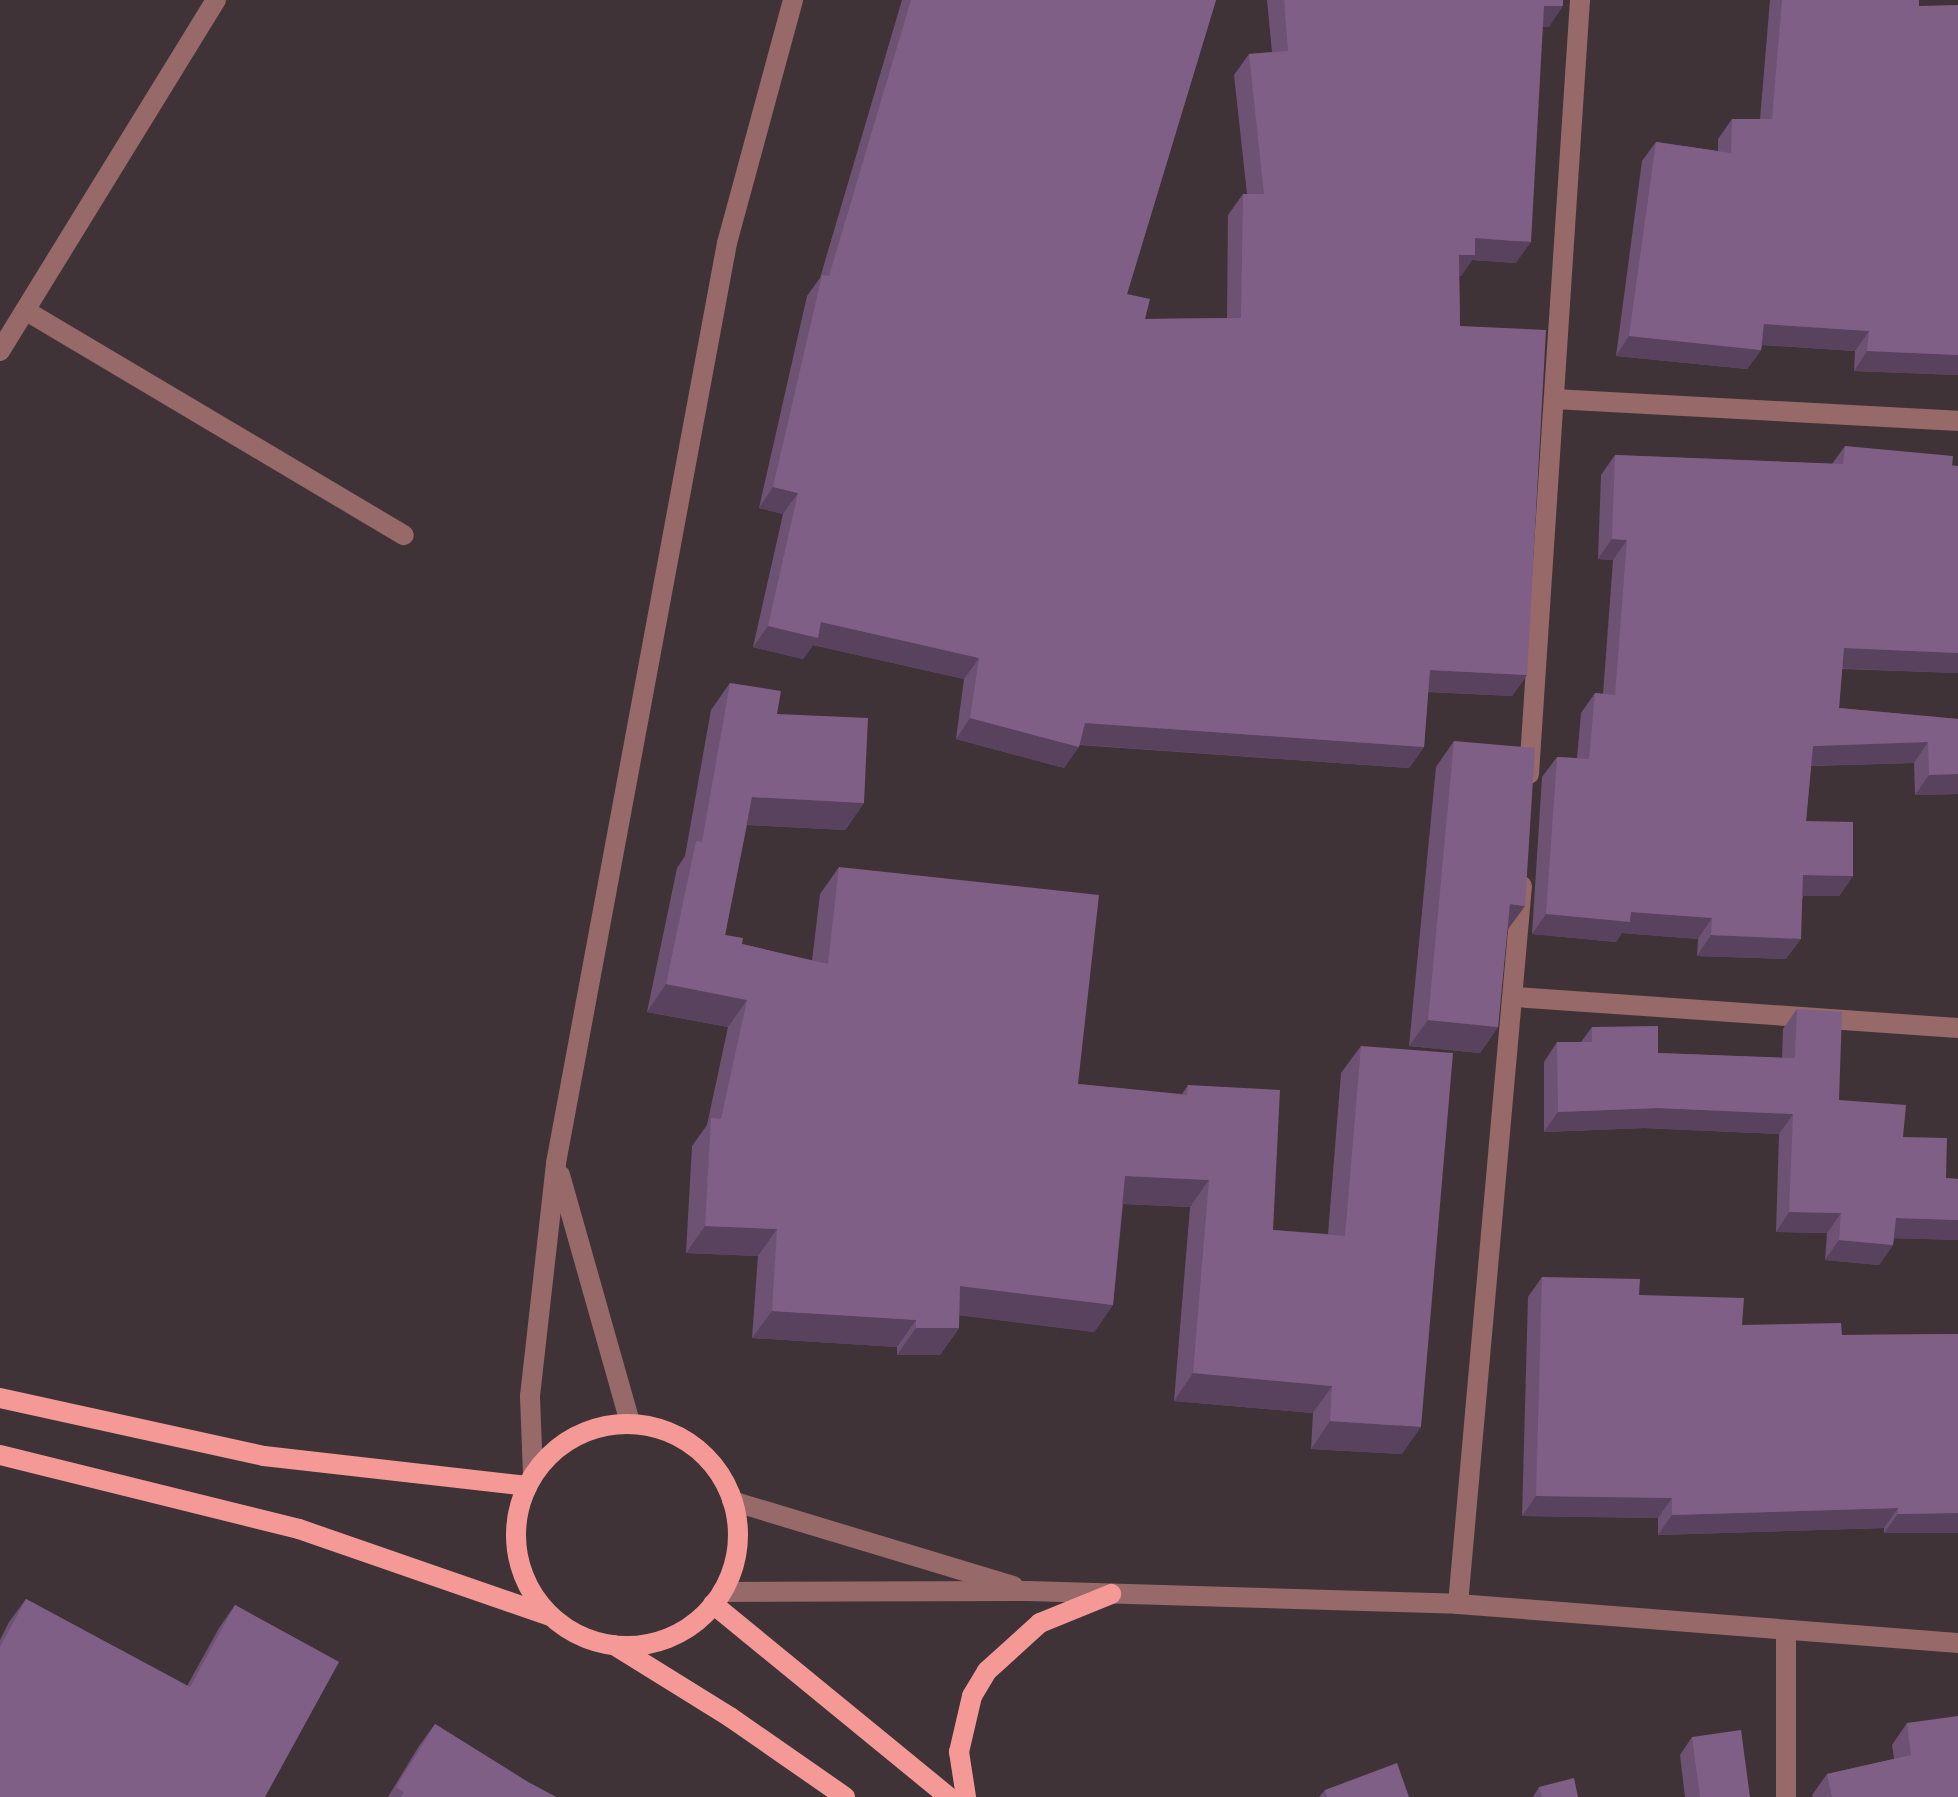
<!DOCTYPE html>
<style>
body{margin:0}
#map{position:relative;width:1958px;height:1797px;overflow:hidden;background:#3f3338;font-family:"Noto Serif",serif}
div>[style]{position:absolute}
.minor>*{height:20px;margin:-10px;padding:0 10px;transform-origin:10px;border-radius:10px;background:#976968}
.major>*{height:20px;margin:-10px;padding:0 10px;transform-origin:10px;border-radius:10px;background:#f59997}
.major>.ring{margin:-10px;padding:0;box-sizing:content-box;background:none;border:20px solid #f59997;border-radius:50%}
.wall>*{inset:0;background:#6d5273}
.shaded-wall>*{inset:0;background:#59425e}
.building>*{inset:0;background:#7f5f86}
span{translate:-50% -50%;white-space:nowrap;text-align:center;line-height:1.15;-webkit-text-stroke:6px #3f3338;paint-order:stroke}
</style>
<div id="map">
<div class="minor">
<div style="left:28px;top:312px;width:437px;rotate:30.7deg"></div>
<div style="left:0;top:351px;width:412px;rotate:-58.4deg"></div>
<div style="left:1554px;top:399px;width:405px;rotate:3.1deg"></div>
<div style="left:1529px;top:774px;width:776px;rotate:-86.23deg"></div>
<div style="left:1515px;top:997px;width:444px;rotate:4deg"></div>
<div style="left:560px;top:1175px;width:258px;rotate:74.2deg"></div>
<div style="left:533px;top:1475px;width:79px;rotate:-92.2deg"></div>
<div style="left:530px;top:1396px;width:234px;rotate:-83.6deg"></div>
<div style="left:556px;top:1163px;width:936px;rotate:-79.47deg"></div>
<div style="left:727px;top:243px;width:252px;rotate:-74.8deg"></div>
<div style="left:732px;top:1501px;width:294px;rotate:16.8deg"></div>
<div style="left:722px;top:1592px;width:306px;rotate:-0.2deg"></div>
<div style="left:1028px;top:1591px;width:430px;rotate:1.7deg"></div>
<div style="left:1458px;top:1604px;width:502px;rotate:4.46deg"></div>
<div style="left:1458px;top:1604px;width:721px;rotate:-84.91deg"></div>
<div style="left:1786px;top:1631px;width:166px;rotate:90deg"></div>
</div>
<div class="major">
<div style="left:0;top:1398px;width:270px;rotate:12.4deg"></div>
<div style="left:264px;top:1456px;width:265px;rotate:6.5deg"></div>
<div class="ring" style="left:516px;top:1424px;width:202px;height:202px"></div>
<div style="left:0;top:1455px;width:308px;rotate:13.9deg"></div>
<div style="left:299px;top:1529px;width:266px;rotate:19.1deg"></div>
<div style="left:713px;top:1604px;width:305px;rotate:39.3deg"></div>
<div style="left:614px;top:1645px;width:137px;rotate:31.8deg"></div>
<div style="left:730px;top:1717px;width:140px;rotate:34.8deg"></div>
<div style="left:966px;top:1797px;width:46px;rotate:-98.8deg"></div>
<div style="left:959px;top:1752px;width:57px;rotate:-76.9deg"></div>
<div style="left:972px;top:1696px;width:29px;rotate:-59deg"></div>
<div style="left:987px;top:1671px;width:72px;rotate:-42.2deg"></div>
<div style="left:1040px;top:1623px;width:77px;rotate:-22.2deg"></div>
</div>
<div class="wall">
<div style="clip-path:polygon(902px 0,1216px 0,1127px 294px,1145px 319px,1227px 318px,1228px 215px,1243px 194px,1247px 194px,1234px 75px,1249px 54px,1272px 52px,1267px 0,1563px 0,1549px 27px,1542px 27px,1516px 263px,1472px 260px,1461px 276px,1459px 276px,1460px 326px,1527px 675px,1512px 696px,1428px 692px,1424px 747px,1409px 768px,1079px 745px,1064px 768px,956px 739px,964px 679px,813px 645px,803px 659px,753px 647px,783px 514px,759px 508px,807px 296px,820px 278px)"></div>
<div style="clip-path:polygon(1770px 0,1919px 0,1919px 6px,1958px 375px,1854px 371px,1855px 351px,1762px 345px,1761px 350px,1747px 369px,1616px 356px,1642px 161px,1656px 142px,1718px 151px,1718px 139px,1732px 119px,1760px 119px)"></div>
<div style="clip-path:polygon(1845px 446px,1958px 466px,1958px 673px,1842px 669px,1839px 708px,1958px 719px,1958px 794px,1915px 795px,1914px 763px,1811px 766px,1806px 821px,1853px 876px,1839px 896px,1803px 896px,1786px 959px,1697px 956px,1698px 939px,1622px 933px,1616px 942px,1532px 934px,1542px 777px,1557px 757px,1577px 758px,1581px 713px,1595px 693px,1603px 694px,1613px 560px,1598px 559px,1601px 475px,1615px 455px,1832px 464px)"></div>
<div style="clip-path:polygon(730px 683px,777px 714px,864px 803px,845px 830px,747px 825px,725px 935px,742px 944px,812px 961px,820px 894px,839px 867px,1078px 1084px,1182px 1094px,1188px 1085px,1273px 1230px,1328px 1234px,1341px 1073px,1361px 1046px,1402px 1454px,1311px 1449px,1313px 1413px,1174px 1401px,1190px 1207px,1123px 1204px,1113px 1305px,1094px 1332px,959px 1315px,959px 1328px,940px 1355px,897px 1355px,897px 1347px,752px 1338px,758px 1256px,686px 1253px,692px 1146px,707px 1125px,728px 1027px,647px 1012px,677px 868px,685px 856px,711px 710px)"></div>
<div style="clip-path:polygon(1454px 741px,1507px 930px,1498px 1027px,1480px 1053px,1409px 1046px,1436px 767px)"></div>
<div style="clip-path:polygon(1797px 1009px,1839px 1100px,1903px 1137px,1946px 1178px,1958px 1179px,1958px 1240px,1894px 1238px,1893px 1245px,1879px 1265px,1825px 1260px,1827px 1233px,1776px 1232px,1779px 1134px,1644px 1128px,1544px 1132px,1544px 1062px,1557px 1042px,1581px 1042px,1592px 1027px,1658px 1053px,1782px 1058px,1783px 1029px)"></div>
<div style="clip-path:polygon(1542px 1277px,1639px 1295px,1742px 1325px,1842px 1335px,1958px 1334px,1958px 1533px,1884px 1533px,1884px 1528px,1658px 1535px,1658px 1518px,1522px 1516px,1528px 1297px)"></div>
<div style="clip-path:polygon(26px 1599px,187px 1686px,219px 1628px,235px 1605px,339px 1662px,0 1797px,0 1640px,9px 1622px)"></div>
<div style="clip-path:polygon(1907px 1723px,1958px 1797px,1813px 1797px,1812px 1795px,1827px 1774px,1894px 1759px,1892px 1745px)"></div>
<div style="clip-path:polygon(435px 1724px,528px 1782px,556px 1797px,388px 1797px,419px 1746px)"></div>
<div style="clip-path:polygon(1692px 1737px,1750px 1797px,1685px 1797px,1680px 1755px)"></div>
<div style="clip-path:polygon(1539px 1787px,1578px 1797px,1533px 1797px)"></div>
<div style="clip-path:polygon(1325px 1790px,1409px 1797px,1319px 1797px)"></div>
</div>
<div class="shaded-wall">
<div style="clip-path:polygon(1544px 6px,1563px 6px,1549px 27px,1529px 27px)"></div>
<div style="clip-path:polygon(1475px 238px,1531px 242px,1516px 263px,1472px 260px,1461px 276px,1444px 276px,1459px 255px)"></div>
<div style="clip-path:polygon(1764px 324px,1869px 331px,1855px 351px,1750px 344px)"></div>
<div style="clip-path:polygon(1629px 336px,1761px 350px,1747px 369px,1616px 356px)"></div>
<div style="clip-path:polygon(1867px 351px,1958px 355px,1958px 375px,1854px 371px)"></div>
<div style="clip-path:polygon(773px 487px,798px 493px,783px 514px,759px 508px)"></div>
<div style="clip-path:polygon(1612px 539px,1627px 540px,1613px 560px,1598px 559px)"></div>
<div style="clip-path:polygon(821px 622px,979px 658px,964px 679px,813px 645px,803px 659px,753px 647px,768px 626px)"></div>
<div style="clip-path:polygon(1844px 648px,1958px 653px,1958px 673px,1829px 668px)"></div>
<div style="clip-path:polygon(1430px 670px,1527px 675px,1512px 696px,1415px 691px)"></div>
<div style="clip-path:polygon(970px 718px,1079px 747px,1064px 768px,956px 739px)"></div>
<div style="clip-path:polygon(1085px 723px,1424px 747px,1409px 768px,1071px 744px)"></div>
<div style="clip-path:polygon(1928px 742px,1914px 763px,1799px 766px,1813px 746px)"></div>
<div style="clip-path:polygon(1958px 774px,1958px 794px,1915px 795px,1929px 775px)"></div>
<div style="clip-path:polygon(752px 797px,864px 803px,845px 830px,733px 824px)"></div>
<div style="clip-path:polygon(1803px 875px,1853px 876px,1839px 896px,1789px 896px)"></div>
<div style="clip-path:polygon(1510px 904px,1525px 906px,1506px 932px)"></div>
<div style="clip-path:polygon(1631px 912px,1712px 918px,1698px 939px,1622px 933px,1616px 942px,1532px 934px,1546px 914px)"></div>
<div style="clip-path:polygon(1711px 935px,1801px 939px,1786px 959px,1697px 956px)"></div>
<div style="clip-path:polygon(666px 984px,747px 1000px,728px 1027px,647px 1012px)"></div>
<div style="clip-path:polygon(1428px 1020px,1498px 1027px,1480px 1053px,1409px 1046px)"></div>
<div style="clip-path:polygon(1658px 1108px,1793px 1114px,1779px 1134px,1644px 1128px,1544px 1132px,1558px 1112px)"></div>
<div style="clip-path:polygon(1125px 1176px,1209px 1180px,1190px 1207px,1106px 1203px)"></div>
<div style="clip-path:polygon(1789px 1212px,1841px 1213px,1827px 1233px,1776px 1232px)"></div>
<div style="clip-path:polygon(1896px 1218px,1958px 1220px,1958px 1240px,1882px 1238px)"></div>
<div style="clip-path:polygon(705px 1226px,777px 1229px,758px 1256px,686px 1253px)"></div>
<div style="clip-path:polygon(1839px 1240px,1893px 1245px,1879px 1265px,1825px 1260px)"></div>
<div style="clip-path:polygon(960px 1286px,1113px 1305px,1094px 1332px,941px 1313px)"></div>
<div style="clip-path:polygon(772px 1311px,916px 1320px,897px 1347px,752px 1338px)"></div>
<div style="clip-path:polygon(916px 1328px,959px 1328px,940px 1355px,897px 1355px)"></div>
<div style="clip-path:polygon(1193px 1373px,1332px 1386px,1313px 1413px,1174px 1401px)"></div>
<div style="clip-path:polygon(1330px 1421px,1421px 1427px,1402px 1454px,1311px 1449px)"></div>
<div style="clip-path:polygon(1536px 1496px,1672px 1498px,1658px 1518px,1522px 1516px)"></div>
<div style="clip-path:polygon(1898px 1508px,1884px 1528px,1658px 1535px,1672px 1515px)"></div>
<div style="clip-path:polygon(1958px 1513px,1958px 1533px,1884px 1533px,1898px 1514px)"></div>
</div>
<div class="building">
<div style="clip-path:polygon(911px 0,1216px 0,1127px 294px,1150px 299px,1145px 319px,1241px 318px,1243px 194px,1264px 194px,1249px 54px,1288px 51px,1284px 0,1563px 0,1563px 6px,1544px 6px,1531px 242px,1475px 238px,1475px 255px,1459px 255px,1460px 326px,1546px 330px,1527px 675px,1430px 670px,1424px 747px,1085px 723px,1079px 747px,970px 718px,979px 658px,821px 622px,818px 638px,768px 626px,798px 493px,773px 487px,822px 275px,829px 276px)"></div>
<div style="clip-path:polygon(1782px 0,1919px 0,1919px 6px,1958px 5px,1958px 355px,1867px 351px,1869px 331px,1764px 324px,1761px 350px,1629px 336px,1656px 142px,1731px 153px,1732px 119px,1772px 119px)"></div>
<div style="clip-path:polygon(1845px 446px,1953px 456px,1952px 466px,1958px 466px,1958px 653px,1844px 648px,1839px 708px,1958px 719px,1958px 774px,1929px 775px,1928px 742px,1813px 746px,1806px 821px,1853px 822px,1853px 876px,1803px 875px,1801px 939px,1711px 935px,1712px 918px,1631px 912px,1630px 922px,1546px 914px,1557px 757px,1589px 759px,1595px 693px,1615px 695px,1627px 540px,1612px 539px,1615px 455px,1843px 464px)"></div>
<div style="clip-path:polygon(730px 683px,781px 691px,777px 714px,868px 718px,864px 803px,752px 797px,725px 935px,743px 938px,742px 944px,828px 964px,839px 867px,1099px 895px,1078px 1084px,1187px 1095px,1188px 1085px,1280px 1090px,1273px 1230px,1345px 1236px,1361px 1046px,1453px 1053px,1421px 1427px,1330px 1421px,1332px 1386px,1193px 1373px,1209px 1180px,1125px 1176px,1113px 1305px,960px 1286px,959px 1328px,916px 1328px,916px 1320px,772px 1311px,777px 1229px,705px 1226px,711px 1118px,721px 1119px,747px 1000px,666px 984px,696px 841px,702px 842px)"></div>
<div style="clip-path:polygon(1454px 741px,1535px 748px,1525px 906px,1510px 904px,1498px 1027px,1428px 1020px)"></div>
<div style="clip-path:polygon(1797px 1009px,1842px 1012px,1839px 1100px,1906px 1105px,1903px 1137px,1947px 1138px,1946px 1178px,1958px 1179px,1958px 1220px,1896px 1218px,1893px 1245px,1839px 1240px,1841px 1213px,1789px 1212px,1793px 1114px,1658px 1108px,1558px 1112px,1557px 1042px,1592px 1042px,1592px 1027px,1658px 1026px,1658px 1053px,1795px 1058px)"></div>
<div style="clip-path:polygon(1542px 1277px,1640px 1279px,1639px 1295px,1744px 1298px,1742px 1325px,1841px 1323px,1842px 1335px,1958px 1334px,1958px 1513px,1898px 1514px,1898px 1508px,1672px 1515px,1672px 1498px,1536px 1496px)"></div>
<div style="clip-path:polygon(26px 1599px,190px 1687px,235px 1605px,339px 1662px,265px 1797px,0 1797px,0 1647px)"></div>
<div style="clip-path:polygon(1958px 1716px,1958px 1797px,1832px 1797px,1827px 1774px,1911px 1755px,1907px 1723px)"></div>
<div style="clip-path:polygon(435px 1724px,528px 1782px,556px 1797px,401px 1797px,404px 1792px,396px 1787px)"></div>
<div style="clip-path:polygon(1741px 1730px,1750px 1797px,1700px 1797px,1692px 1737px)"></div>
<div style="clip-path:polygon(1397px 1763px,1409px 1797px,1327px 1797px,1325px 1790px)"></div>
<div style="clip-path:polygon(1574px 1778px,1578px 1797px,1542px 1797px,1539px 1787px)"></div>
</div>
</div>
